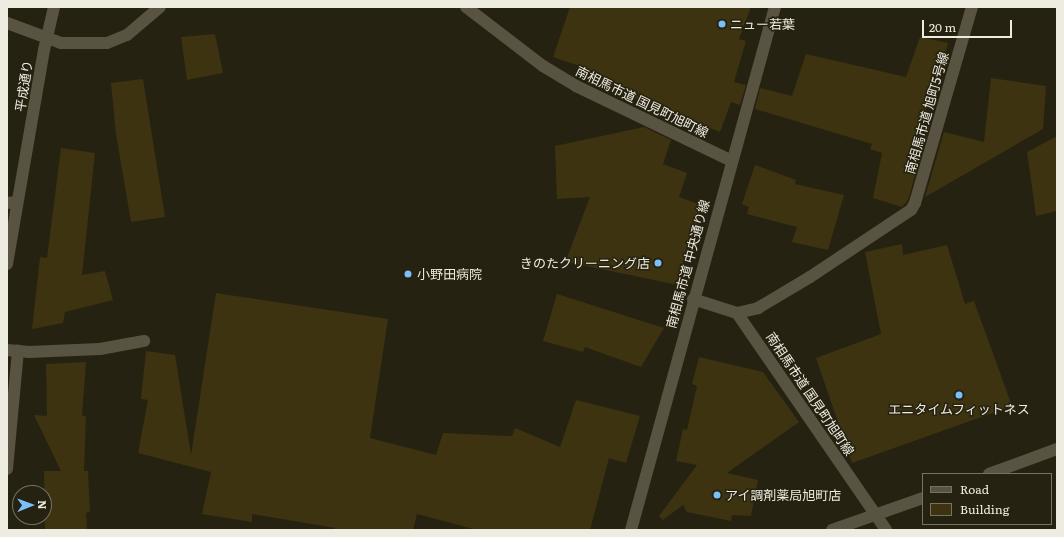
<!DOCTYPE html>
<meta charset="utf-8">
<style>
body{margin:0}
#map{position:relative;width:1064px;height:537px;overflow:hidden;background:#262211;font-family:Literata,"Noto Sans JP",serif}
div>[style]{position:absolute}
.building>*{inset:0;background:#3d3310}
.minor>*{height:12px;margin:-6px;padding:0 6px;transform-origin:6px;border-radius:6px;background:#595442}
.tertiary>*{height:12px;margin:-6px;padding:0 6px;transform-origin:6px;border-radius:6px;background:#595442}
.dots>*{width:11px;height:11px;translate:-50% -50%;box-sizing:border-box;border:2px solid #262211;border-radius:50%}
span{translate:-50% -50%;white-space:nowrap;text-align:center;line-height:1.15;-webkit-text-stroke:3px #262211;paint-order:stroke}
.poi-label{font-size:13px;color:#eeebe0}
.left{translate:0 -50%;text-align:left}
.right{translate:-100% -50%;text-align:right}
.street-label{font-size:13px;color:#eeebe0}
.frame{position:absolute;inset:0;border:8px solid #eeebe0;pointer-events:none}
.legend{position:absolute;left:922px;top:473px;width:130px;height:52px;box-sizing:border-box;background:#262211;border:1px solid #767264;margin:0;padding:5px 7px;list-style:none;font-size:12px;color:#eeebe0}
.legend li{display:flex;align-items:center;gap:8px;height:20px}
.legend b{width:20px;border:1px solid #767264}
.north{position:absolute;left:12px;top:485px;width:40px;height:40px;box-sizing:border-box;background:#262211;border:1px solid #767264;border-radius:50%;rotate:89deg;font-size:11px;font-weight:700;line-height:16px;text-align:center;color:#eeebe0}
.north::after{content:'';display:block;margin:auto;width:14px;height:18px;background:#79bff8;clip-path:polygon(50% 0,100% 100%,50% 72%,0 100%)}
.scale{position:absolute;left:922px;top:20px;width:90px;height:18px;box-sizing:border-box;border:2px solid #eeebe0;border-top:0;padding-left:5px;font-size:12px;line-height:14px;white-space:nowrap;color:#eeebe0;-webkit-text-stroke:3px #262211;paint-order:stroke}
</style>
<div id="map">
<div class="building">
<div style="clip-path:polygon(570px 7px,751px 7px,739px 39px,746px 41px,734px 82px,746px 85px,740px 105px,731px 102px,720px 132px,596px 83px,600px 73px,553px 57px)"></div>
<div style="clip-path:polygon(215px 34px,223px 73px,187px 80px,181px 37px)"></div>
<div style="clip-path:polygon(920px 37px,948px 43px,939px 81px,919px 125px,929px 128px,908px 200px,902px 207px,873px 198px,882px 153px,870px 149px,872px 144px,755px 109px,760px 88px,792px 96px,806px 54px,906px 77px)"></div>
<div style="clip-path:polygon(991px 78px,1046px 86px,1043px 129px,925px 197px,944px 132px,984px 142px)"></div>
<div style="clip-path:polygon(143px 79px,165px 217px,131px 222px,116px 134px,111px 83px)"></div>
<div style="clip-path:polygon(644px 127px,671px 140px,663px 164px,687px 173px,679px 197px,703px 206px,692px 250px,687px 248px,678px 285px,567px 262px,568px 255px,590px 197px,557px 199px,555px 146px)"></div>
<div style="clip-path:polygon(1057px 136px,1057px 211px,1036px 216px,1027px 152px)"></div>
<div style="clip-path:polygon(61px 148px,95px 153px,82px 275px,105px 271px,113px 300px,65px 312px,63px 323px,32px 329px,40px 257px,47px 258px)"></div>
<div style="clip-path:polygon(755px 165px,796px 180px,795px 184px,844px 195px,828px 250px,792px 242px,797px 227px,747px 214px,749px 207px,742px 204px)"></div>
<div style="clip-path:polygon(902px 244px,903px 255px,947px 245px,965px 304px,974px 301px,1012px 406px,852px 463px,816px 358px,881px 334px,865px 252px)"></div>
<div style="clip-path:polygon(216px 293px,388px 319px,370px 438px,436px 455px,443px 433px,512px 436px,515px 428px,560px 447px,576px 400px,640px 416px,626px 463px,609px 458px,590px 530px,477px 530px,417px 514px,413px 530px,334px 530px,335px 528px,252px 514px,252px 522px,202px 514px,211px 472px,138px 453px,148px 400px,141px 399px,146px 351px,175px 355px,191px 455px)"></div>
<div style="clip-path:polygon(557px 294px,664px 328px,641px 367px,585px 347px,583px 352px,543px 341px)"></div>
<div style="clip-path:polygon(699px 357px,763px 372px,799px 422px,727px 473px,758px 480px,751px 516px,732px 515px,731px 521px,687px 512px,683px 505px,663px 520px,659px 516px,697px 465px,676px 461px,683px 429px,687px 430px,697px 386px,692px 384px)"></div>
<div style="clip-path:polygon(86px 362px,82px 416px,86px 416px,84px 471px,88px 471px,90px 512px,86px 513px,87px 530px,45px 530px,44px 471px,61px 471px,34px 415px,47px 416px,46px 364px)"></div>
</div>
<div class="minor">
<div style="left:466px;top:7px;width:97px;rotate:37.5deg"></div>
<div style="left:543px;top:66px;width:39px;rotate:31deg"></div>
<div style="left:576px;top:86px;width:173px;rotate:25.7deg"></div>
<div style="left:7px;top:23px;width:58px;rotate:20.3deg"></div>
<div style="left:61px;top:43px;width:46px"></div>
<div style="left:107px;top:43px;width:22px;rotate:-22deg"></div>
<div style="left:127px;top:35px;width:43px;rotate:-40.3deg"></div>
<div style="left:7px;top:203px;width:10px;rotate:-6deg"></div>
<div style="left:693px;top:299px;width:46px;rotate:17.7deg"></div>
<div style="left:737px;top:313px;width:263px;rotate:55.5deg"></div>
<div style="left:737px;top:313px;width:22px;rotate:-13deg"></div>
<div style="left:758px;top:308px;width:61px;rotate:-30.8deg"></div>
<div style="left:810px;top:277px;width:121px;rotate:-33.6deg"></div>
<div style="left:911px;top:210px;width:8px;rotate:-60deg"></div>
<div style="left:915px;top:203px;width:204px;rotate:-73.8deg"></div>
<div style="left:7px;top:350px;width:22px;rotate:5deg"></div>
<div style="left:29px;top:352px;width:71px;rotate:-2.4deg"></div>
<div style="left:100px;top:349px;width:45px;rotate:-10.3deg"></div>
<div style="left:7px;top:469px;width:119px;rotate:-84.7deg"></div>
<div style="left:631px;top:530px;width:542px;rotate:-74.61deg"></div>
</div>
<div class="tertiary">
<div style="left:7px;top:264px;width:217px;rotate:-80.2deg"></div>
<div style="left:44px;top:50px;width:44px;rotate:-76.9deg"></div>
<div style="left:989px;top:474px;width:72px;rotate:-20.2deg"></div>
<div style="left:832px;top:530px;width:96px;rotate:-19.4deg"></div>
</div>
<div class="dots">
<div style="left:722px;top:24px;background:#79bff8"></div>
<div style="left:658px;top:263px;background:#79bff8"></div>
<div style="left:408px;top:274px;background:#79bff8"></div>
<div style="left:959px;top:395px;background:#79bff8"></div>
<div style="left:717px;top:495px;background:#79bff8"></div>
</div>
<div class="poi-label">
<span class="left" style="left:730px;top:24px">ニュー若葉</span>
<span class="right" style="left:650px;top:263px">きのたクリーニング店</span>
<span class="left" style="left:417px;top:274px">小野田病院</span>
<span style="left:959px;top:409px">エニタイムフィットネス</span>
<span class="left" style="left:725px;top:495px">アイ調剤薬局旭町店</span>
</div>
<div class="street-label">
<span style="left:24px;top:86px;rotate:-81deg">平成通り</span>
<span style="left:642px;top:102px;rotate:26deg">南相馬市道 国見町旭町線</span>
<span style="left:927px;top:113px;rotate:-74deg">南相馬市道 旭町5号線</span>
<span style="left:688px;top:264px;rotate:-75deg">南相馬市道 中央通り線</span>
<span style="left:810px;top:394px;rotate:56deg">南相馬市道 国見町旭町線</span>
</div>
<div class="frame"></div>
<ul class="legend">
<li><b style="height:5px;background:#595442"></b>Road</li>
<li><b style="height:11px;background:#3d3310"></b>Building</li>
</ul>
<div class="north">N</div>
<div class="scale">20 m</div>
</div>
